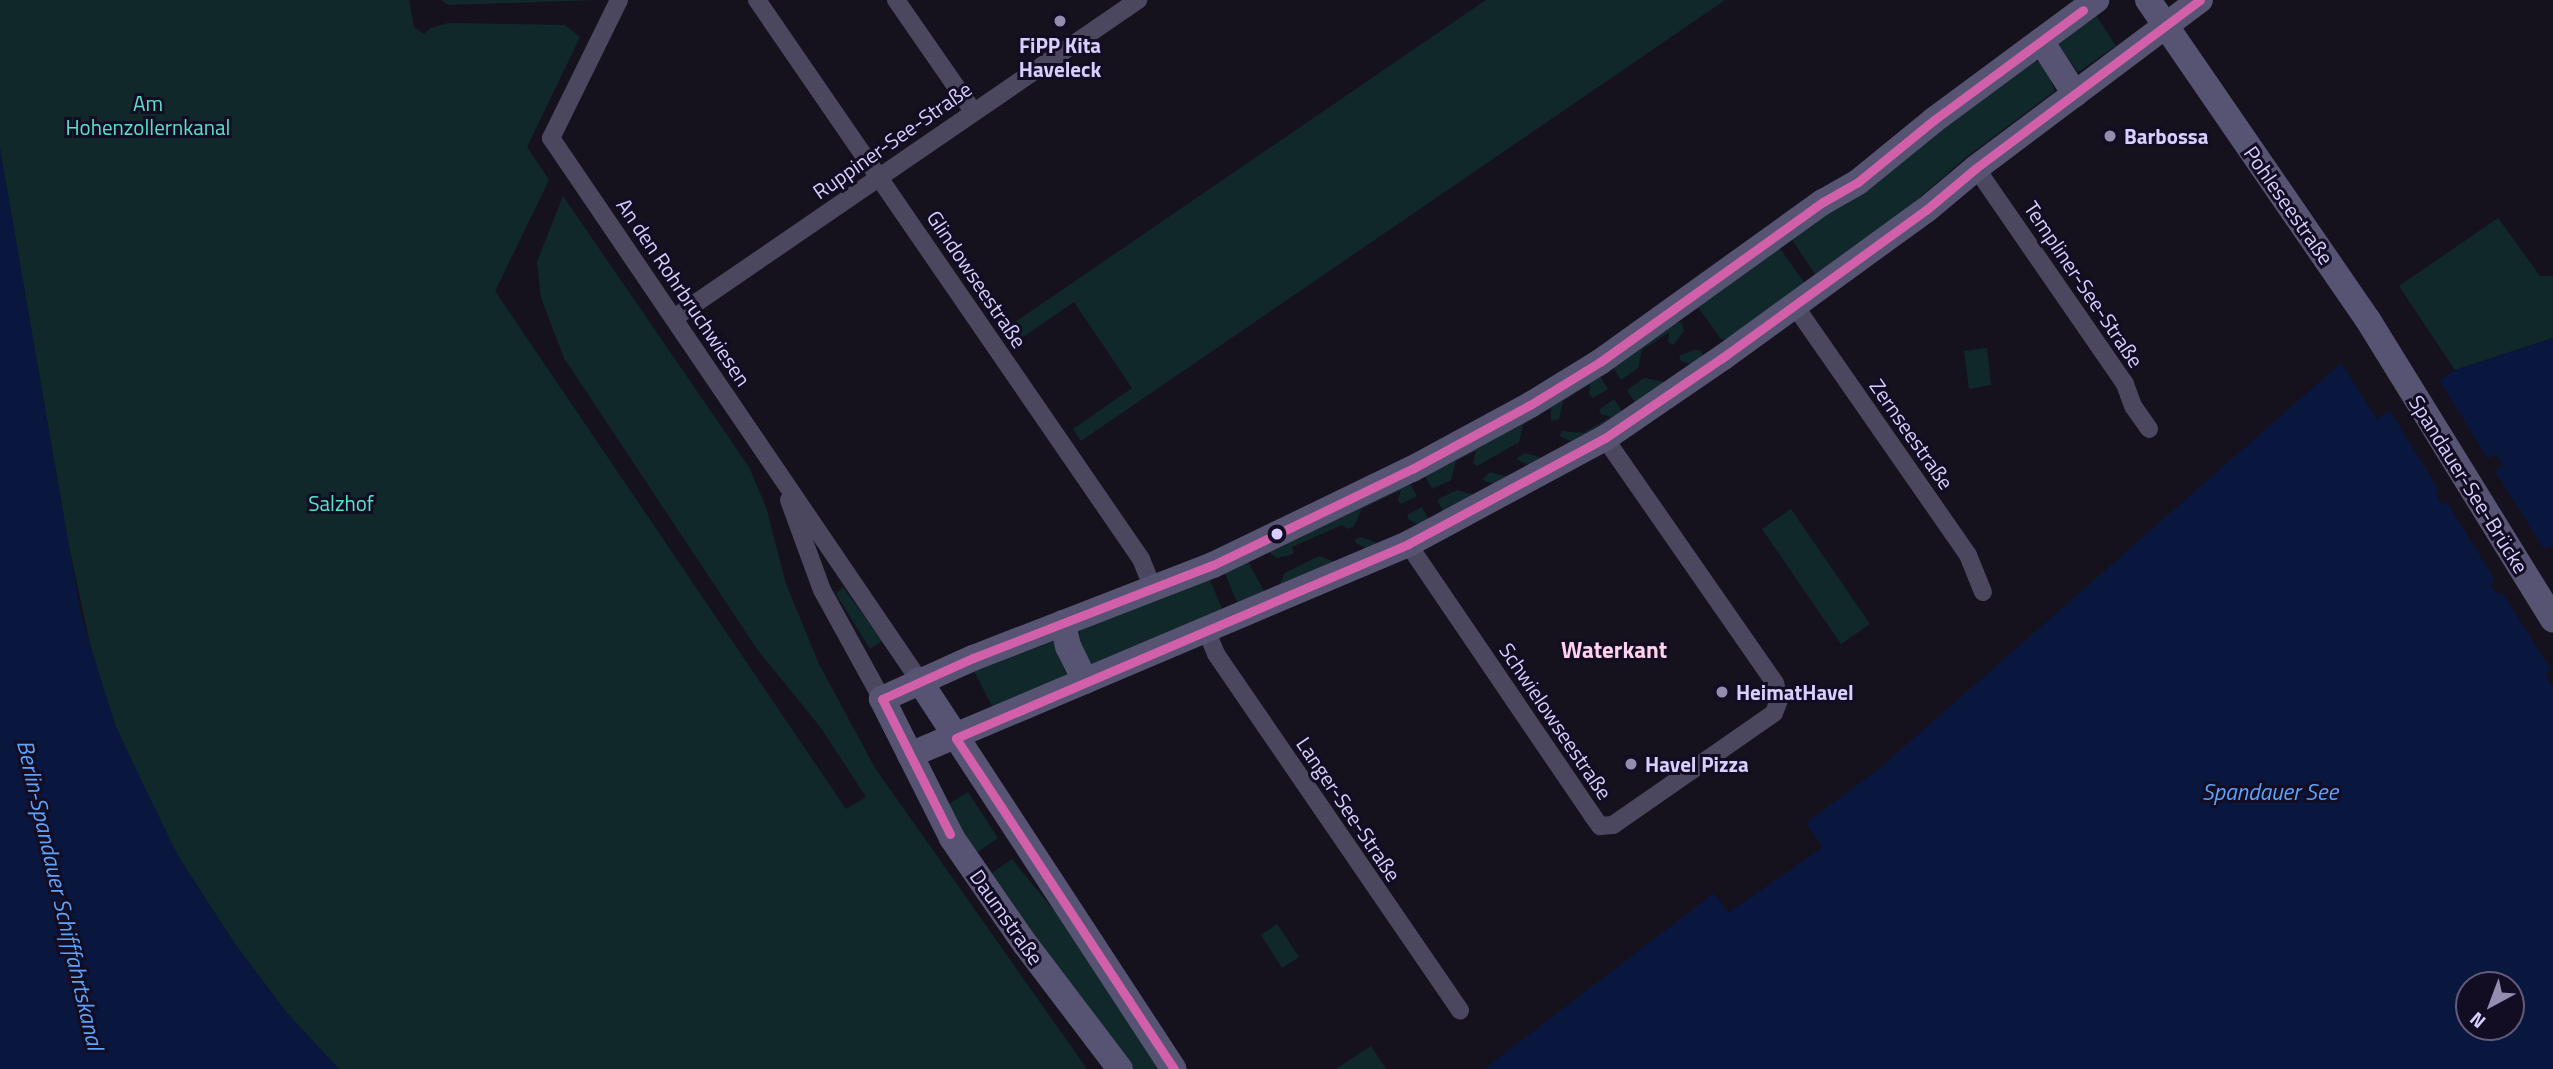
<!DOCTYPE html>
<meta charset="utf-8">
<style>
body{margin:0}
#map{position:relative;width:2553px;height:1069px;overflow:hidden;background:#15121e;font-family:"Titillium Web",sans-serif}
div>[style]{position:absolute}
.green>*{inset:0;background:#11282b}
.water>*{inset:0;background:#09173e}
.pier>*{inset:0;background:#15121e}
.street>*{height:18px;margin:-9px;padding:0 9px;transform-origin:9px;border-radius:9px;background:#4a475f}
.secondary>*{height:26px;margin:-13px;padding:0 13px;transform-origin:13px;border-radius:13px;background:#575372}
.bus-1>*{height:9px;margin:-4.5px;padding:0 4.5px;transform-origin:4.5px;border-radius:4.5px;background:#d25fa9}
.dots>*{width:19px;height:19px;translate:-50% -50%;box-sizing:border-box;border:4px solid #130d23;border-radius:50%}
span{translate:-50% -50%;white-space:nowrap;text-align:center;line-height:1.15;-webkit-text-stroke:6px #130d23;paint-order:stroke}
.poi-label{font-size:21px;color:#d9cfff;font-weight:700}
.left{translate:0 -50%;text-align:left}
.park-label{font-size:21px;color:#57e2cd}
.street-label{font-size:21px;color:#d9cfff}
.neighbourhood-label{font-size:23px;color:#ffd1ea;font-weight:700}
.water-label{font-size:23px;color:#5da4ff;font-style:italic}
.north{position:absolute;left:2455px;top:971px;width:70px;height:70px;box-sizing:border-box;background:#130d23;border:2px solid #625b7b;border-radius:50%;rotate:221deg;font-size:19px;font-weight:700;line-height:28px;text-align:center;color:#d9cfff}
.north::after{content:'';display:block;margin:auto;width:24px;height:32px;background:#948db0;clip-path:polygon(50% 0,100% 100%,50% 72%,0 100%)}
</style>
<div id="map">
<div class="green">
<div style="clip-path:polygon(0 0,409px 0,414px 27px,424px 34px,431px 28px,448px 23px,565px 25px,580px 37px,527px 147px,549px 180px,495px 291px,846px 809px,866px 797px,821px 728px,757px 649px,564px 358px,541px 298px,537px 262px,563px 196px,749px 467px,766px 507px,786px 584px,819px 664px,875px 768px,1087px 1069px,339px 1069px,287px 1013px,235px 944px,178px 856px,142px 786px,116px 727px,95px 667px,69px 546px,0 149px)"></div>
<div style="clip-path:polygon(441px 0,598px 0,448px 5px)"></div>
<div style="clip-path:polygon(1486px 0,1725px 0,1081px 441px,1073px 429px,1132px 388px,1074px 302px,1014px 343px,1005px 329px)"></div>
<div style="clip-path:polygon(2095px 14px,2116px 46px,2078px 72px,2058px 45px)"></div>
<div style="clip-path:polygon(2034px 59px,2045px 67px,2055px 91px,1965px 158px,1904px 211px,1817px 277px,1791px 238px)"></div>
<div style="clip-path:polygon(2498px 218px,2540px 276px,2553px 276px,2553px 338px,2455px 370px,2399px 286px)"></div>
<div style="clip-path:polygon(1779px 247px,1806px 285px,1731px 340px,1721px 339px,1698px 307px)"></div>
<div style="clip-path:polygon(1677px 322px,1682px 323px,1684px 331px,1673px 345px,1668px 342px,1669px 332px,1642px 350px,1638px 368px,1621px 380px,1612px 366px)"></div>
<div style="clip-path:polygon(1987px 348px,1991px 385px,1969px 389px,1964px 351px)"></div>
<div style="clip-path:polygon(1694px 350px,1700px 350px,1704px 357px,1636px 404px,1627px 390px,1644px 378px,1664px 382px,1691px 364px,1681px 361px,1679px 356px)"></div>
<div style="clip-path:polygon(1599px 375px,1608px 389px,1593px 398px,1589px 394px,1590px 384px,1563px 401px,1559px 419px,1551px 421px,1551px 408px,1523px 425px,1519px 442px,1477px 466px,1473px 463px,1476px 451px,1456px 461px,1451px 480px,1432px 489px,1424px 474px)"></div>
<div style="clip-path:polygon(1614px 399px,1623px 413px,1445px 515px,1437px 500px,1457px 490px,1475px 495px,1494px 484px,1482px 480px,1490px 472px,1508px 477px,1528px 465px,1516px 459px,1525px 453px,1543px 458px,1571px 441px,1559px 436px,1562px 431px,1583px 433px,1611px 417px,1601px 414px,1599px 410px)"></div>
<div style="clip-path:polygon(1409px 482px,1417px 496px,1401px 504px,1398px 500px,1401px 490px,1362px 509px,1354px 526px,1348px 529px,1342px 525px,1292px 547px,1294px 553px,1290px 555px,1277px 558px,1271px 554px,1270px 551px)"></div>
<div style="clip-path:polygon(1422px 507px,1430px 522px,1282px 586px,1280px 583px,1285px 573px,1319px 556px,1336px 562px,1366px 548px,1356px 543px,1355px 540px,1360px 537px,1378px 543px,1418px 524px,1409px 520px,1407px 515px)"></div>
<div style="clip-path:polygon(1791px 509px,1870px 624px,1841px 644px,1762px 529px)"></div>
<div style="clip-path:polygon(1247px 560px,1266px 595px,1239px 607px,1224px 571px)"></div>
<div style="clip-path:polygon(1209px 578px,1224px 613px,1090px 665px,1079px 641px,1080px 630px)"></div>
<div style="clip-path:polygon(843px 587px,882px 641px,870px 649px,836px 594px)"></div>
<div style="clip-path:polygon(1054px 641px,1066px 675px,993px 708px,974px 671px)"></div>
<div style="clip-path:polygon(968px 792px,998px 838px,972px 856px,944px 807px)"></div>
<div style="clip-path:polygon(1012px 859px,1060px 918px,1162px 1069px,1128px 1069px,992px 873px)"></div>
<div style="clip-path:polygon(1277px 924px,1299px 957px,1282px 968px,1261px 935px)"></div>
<div style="clip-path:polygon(1371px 1046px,1386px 1069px,1336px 1069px)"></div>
</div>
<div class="water">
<div style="clip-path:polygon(0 149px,81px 615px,116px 727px,178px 856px,235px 944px,287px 1013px,339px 1069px,0 1069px)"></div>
<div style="clip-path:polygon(evenodd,2553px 338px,2553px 1069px,1484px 1069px,1714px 893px,1729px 912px,1822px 848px,1806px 823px,1880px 768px,2341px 363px,2377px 419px,2455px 370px,2553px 338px,2469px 985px,2511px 985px,2511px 1027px,2469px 1027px,2469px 985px)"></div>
</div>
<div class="pier">
<div style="clip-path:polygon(2444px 372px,2446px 375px,2439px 380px,2488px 459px,2496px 454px,2503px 465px,2495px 471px,2544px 549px,2553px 545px,2553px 686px,2545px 674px,2551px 670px,2502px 592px,2497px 594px,2490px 584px,2495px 580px,2447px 502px,2442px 504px,2435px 493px,2439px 490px,2390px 411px,2384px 415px,2382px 412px)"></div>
<div style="clip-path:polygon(1804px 820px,1822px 847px,1728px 912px,1712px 890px,1717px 890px,1729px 907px,1818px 846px,1803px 824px)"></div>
</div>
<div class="street">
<div style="left:619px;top:0;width:154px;rotate:116.2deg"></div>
<div style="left:551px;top:138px;width:655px;rotate:55.82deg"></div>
<div style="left:757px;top:0;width:678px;rotate:55.51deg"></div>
<div style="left:1141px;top:559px;width:31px;rotate:68deg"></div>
<div style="left:896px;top:0;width:135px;rotate:55.3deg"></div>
<div style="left:1976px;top:168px;width:262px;rotate:55.4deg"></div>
<div style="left:2125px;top:384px;width:23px;rotate:70deg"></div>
<div style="left:2133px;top:406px;width:28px;rotate:55deg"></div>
<div style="left:1795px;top:306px;width:303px;rotate:55.2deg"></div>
<div style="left:1968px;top:555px;width:40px;rotate:68deg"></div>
<div style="left:674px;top:318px;width:563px;rotate:-34.42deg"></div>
<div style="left:789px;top:500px;width:96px;rotate:69.9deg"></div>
<div style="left:822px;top:590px;width:124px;rotate:61.2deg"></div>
<div style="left:1408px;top:544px;width:328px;rotate:55.8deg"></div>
<div style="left:1592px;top:815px;width:14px;rotate:54deg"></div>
<div style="left:1600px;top:826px;width:13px;rotate:-4deg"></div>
<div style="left:1613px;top:825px;width:196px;rotate:-34.8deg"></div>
<div style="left:1774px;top:713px;width:14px;rotate:-69deg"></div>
<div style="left:1779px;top:700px;width:17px;rotate:-103deg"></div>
<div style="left:1775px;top:683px;width:298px;rotate:-124.8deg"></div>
<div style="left:1206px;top:630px;width:26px;rotate:67deg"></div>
<div style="left:1216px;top:654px;width:432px;rotate:55.6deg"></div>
</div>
<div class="secondary">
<div style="left:2148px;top:0;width:388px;rotate:55.5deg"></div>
<div style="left:2368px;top:320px;width:352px;rotate:58.3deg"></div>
<div style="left:2041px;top:41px;width:63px;rotate:57.3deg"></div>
<div style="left:1063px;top:623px;width:24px;rotate:78deg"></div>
<div style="left:1068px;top:646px;width:39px;rotate:64deg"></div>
<div style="left:919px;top:680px;width:465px;rotate:56.8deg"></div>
<div style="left:910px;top:755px;width:541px;rotate:-22.96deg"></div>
<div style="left:1408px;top:544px;width:224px;rotate:-28.3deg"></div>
<div style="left:1605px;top:438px;width:142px;rotate:-34.4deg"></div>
<div style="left:1722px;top:358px;width:252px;rotate:-36deg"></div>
<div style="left:1926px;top:210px;width:65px;rotate:-40deg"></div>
<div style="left:1976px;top:168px;width:280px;rotate:-36.9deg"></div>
<div style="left:1120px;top:1069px;width:157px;rotate:-127.2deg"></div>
<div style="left:1025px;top:944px;width:129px;rotate:-124.6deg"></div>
<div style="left:952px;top:838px;width:156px;rotate:-116.7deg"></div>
<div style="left:882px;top:699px;width:100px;rotate:-24.3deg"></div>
<div style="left:973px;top:658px;width:257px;rotate:-21.2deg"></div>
<div style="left:1213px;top:565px;width:221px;rotate:-25.8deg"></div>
<div style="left:1412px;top:469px;width:134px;rotate:-28.5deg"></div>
<div style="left:1530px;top:405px;width:82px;rotate:-31.6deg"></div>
<div style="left:1600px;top:362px;width:274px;rotate:-35.7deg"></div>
<div style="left:1823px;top:202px;width:40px;rotate:-29.7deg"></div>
<div style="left:1858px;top:182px;width:98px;rotate:-39.2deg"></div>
<div style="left:1934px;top:120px;width:202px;rotate:-36.5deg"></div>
</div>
<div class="bus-1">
<div style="left:950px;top:834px;width:151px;rotate:-116.7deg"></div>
<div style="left:882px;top:699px;width:100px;rotate:-24.3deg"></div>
<div style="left:973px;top:658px;width:257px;rotate:-21.2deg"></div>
<div style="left:1213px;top:565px;width:221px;rotate:-25.8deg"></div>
<div style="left:1412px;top:469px;width:134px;rotate:-28.5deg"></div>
<div style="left:1530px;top:405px;width:82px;rotate:-31.6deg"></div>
<div style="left:1600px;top:362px;width:274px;rotate:-35.7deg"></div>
<div style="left:1823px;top:202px;width:40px;rotate:-29.7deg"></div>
<div style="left:1858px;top:182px;width:98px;rotate:-39.2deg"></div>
<div style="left:1934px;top:120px;width:185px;rotate:-36.4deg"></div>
<div style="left:1174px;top:1069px;width:396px;rotate:-123.4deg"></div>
<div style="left:956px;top:738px;width:492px;rotate:-23.2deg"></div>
<div style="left:1408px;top:544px;width:224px;rotate:-28.3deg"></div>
<div style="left:1605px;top:438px;width:142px;rotate:-34.4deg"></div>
<div style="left:1722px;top:358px;width:252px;rotate:-36deg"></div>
<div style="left:1926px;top:210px;width:65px;rotate:-40deg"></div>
<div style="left:1976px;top:168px;width:280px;rotate:-36.9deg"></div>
</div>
<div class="dots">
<div style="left:1060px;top:21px;background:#948db0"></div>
<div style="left:2110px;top:136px;background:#948db0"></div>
<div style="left:1277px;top:534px;background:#d9cfff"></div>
<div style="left:1722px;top:692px;background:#948db0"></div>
<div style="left:1631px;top:764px;background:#948db0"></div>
</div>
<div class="poi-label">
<span style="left:1060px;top:57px">FiPP Kita<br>Haveleck</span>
<span class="left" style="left:2124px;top:136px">Barbossa</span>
<span class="left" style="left:1736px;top:692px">HeimatHavel</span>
<span class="left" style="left:1645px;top:764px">Havel Pizza</span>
</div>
<div class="park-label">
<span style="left:148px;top:115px">Am<br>Hohenzollernkanal</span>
<span style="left:341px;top:503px">Salzhof</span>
</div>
<div class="street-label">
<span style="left:892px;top:140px;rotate:-35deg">Ruppiner-See-Straße</span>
<span style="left:2289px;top:205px;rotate:55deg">Pohleseestraße</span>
<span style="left:977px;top:279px;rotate:56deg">Glindowseestraße</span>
<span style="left:2084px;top:284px;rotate:56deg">Templiner-See-Straße</span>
<span style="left:684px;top:292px;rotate:56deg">An den Rohrbruchwiesen</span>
<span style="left:1912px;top:434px;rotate:55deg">Zernseestraße</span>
<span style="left:2469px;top:484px;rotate:58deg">Spandauer-See-Brücke</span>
<span style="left:1556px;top:721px;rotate:56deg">Schwielowseestraße</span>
<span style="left:1349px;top:809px;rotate:56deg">Langer-See-Straße</span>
<span style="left:1007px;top:917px;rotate:55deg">Daumstraße</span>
</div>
<div class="neighbourhood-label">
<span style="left:1614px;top:650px">Waterkant</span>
</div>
<div class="water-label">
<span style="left:2270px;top:792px">Spandauer See</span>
<span style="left:60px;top:895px;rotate:77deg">Berlin-Spandauer Schifffahrtskanal</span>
</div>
<div class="north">N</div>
</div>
